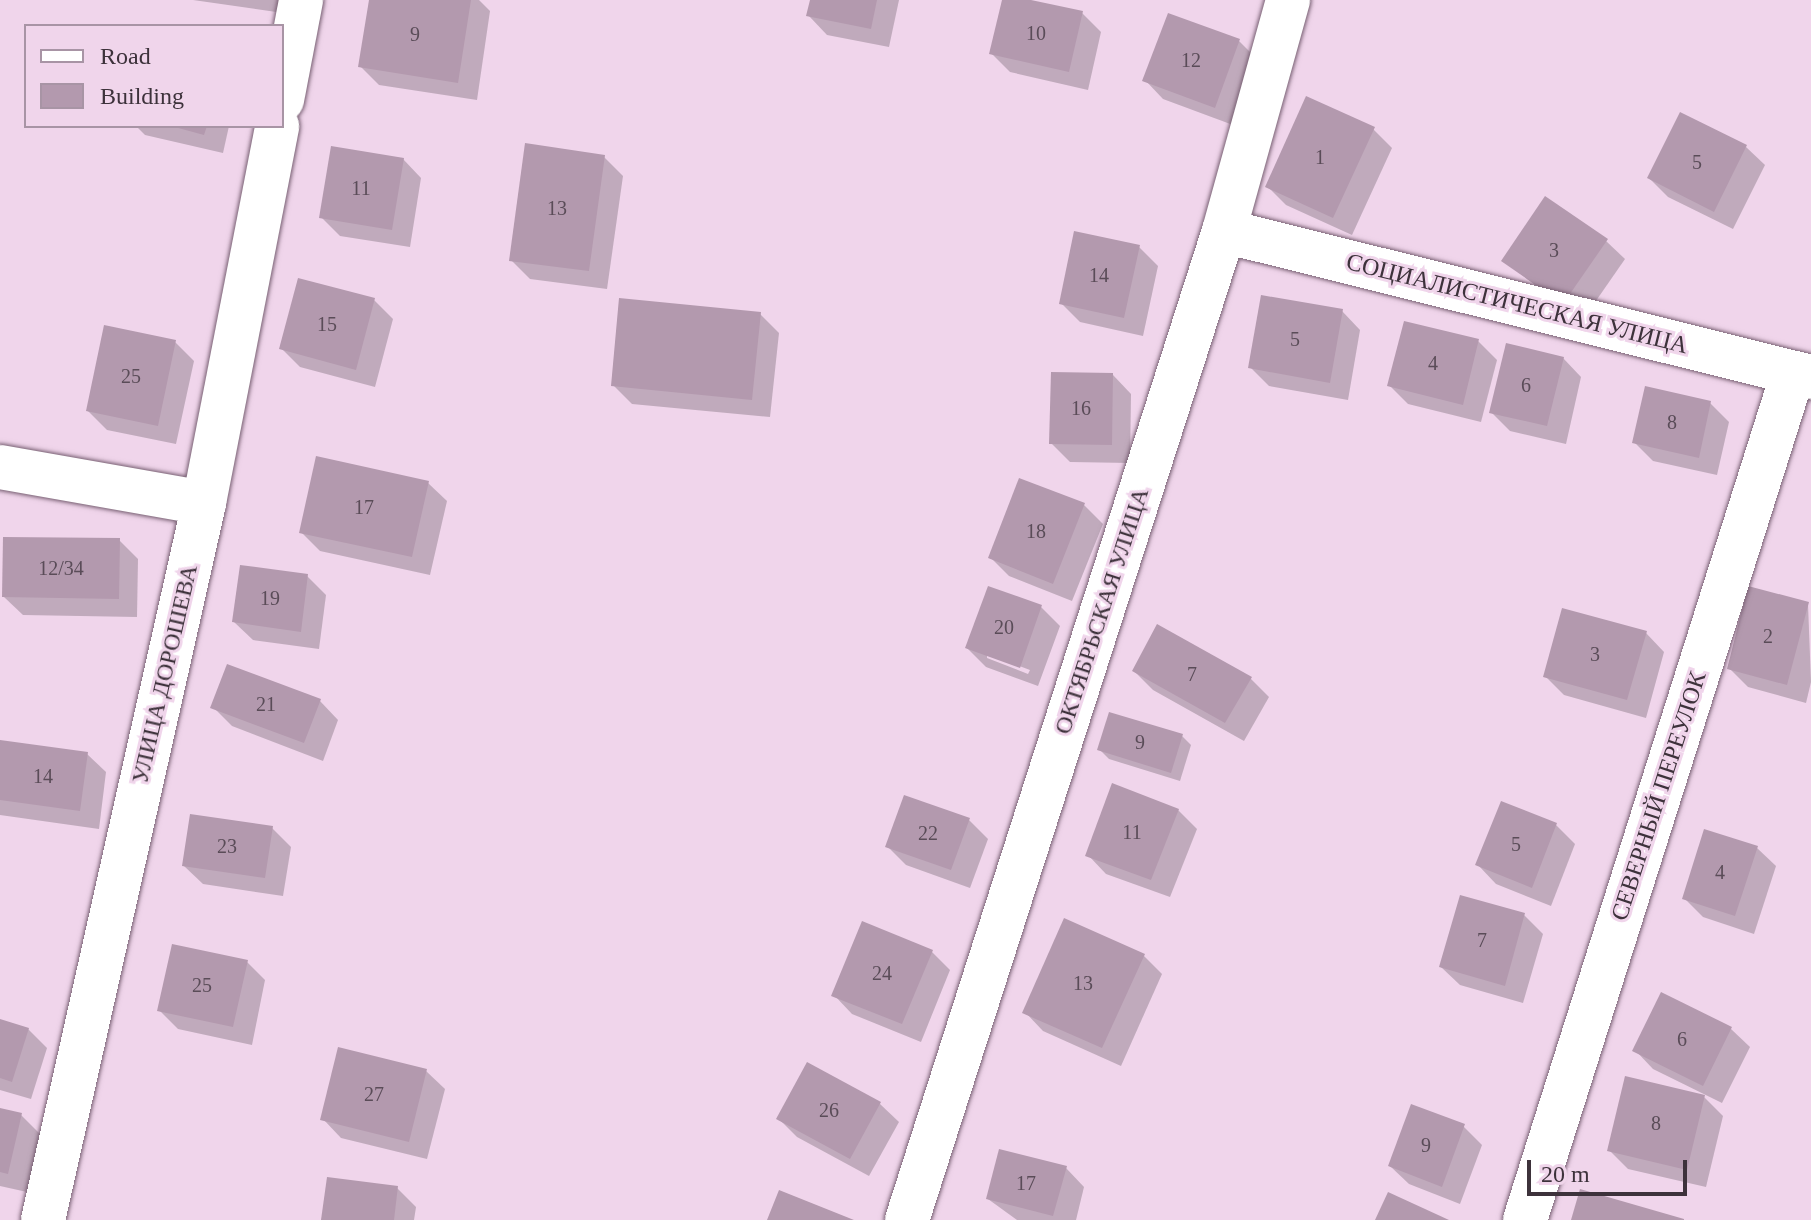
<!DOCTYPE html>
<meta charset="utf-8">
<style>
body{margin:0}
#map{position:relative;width:1811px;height:1220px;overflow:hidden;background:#f0d5eb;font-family:"Times New Roman",serif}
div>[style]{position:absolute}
.shadow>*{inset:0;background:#0003}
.building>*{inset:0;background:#b399ae}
.roads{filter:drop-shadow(0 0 2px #786073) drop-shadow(0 0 2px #786073)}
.street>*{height:44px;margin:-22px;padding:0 22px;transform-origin:22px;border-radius:22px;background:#fff}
span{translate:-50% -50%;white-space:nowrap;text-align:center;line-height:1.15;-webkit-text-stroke:6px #f0d5eb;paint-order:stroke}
.number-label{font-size:20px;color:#5a4c58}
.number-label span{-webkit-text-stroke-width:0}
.street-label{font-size:24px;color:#3d323b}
.legend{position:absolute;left:24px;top:24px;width:260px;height:104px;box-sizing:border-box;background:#f0d5eb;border:2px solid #a894a5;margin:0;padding:10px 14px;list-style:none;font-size:24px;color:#3d323b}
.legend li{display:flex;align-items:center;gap:16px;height:40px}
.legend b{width:40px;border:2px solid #a894a5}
.scale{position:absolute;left:1527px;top:1160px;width:160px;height:36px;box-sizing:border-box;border:4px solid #3d323b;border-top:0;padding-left:10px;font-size:24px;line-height:28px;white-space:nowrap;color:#3d323b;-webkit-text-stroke:6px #f0d5eb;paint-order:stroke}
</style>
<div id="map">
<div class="shadow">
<div style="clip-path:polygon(193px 0,285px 0,283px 13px)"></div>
<div style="clip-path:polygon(371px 0,479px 0,490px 11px,477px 100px,379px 85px,360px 66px)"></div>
<div style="clip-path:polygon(812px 0,899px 0,889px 47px,827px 35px,809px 16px)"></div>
<div style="clip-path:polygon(1004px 0,1082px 13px,1101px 32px,1088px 90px,1010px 72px,992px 54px)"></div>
<div style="clip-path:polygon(1239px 41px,1258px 60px,1233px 125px,1163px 99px,1145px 80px)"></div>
<div style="clip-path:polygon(136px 126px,229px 126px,223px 153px,145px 135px)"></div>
<div style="clip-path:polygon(1373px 129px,1392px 148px,1352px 235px,1286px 205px,1267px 186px)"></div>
<div style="clip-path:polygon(1746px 147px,1765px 165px,1733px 229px,1668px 197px,1649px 178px)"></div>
<div style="clip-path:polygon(604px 157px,623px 176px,607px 289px,530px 279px,511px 260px)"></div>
<div style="clip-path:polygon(403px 159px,421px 178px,410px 247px,340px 236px,321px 217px)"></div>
<div style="clip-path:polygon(1606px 241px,1625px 259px,1582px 321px,1504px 261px)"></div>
<div style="clip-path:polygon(1139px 247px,1158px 266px,1143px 336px,1080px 322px,1061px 303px)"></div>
<div style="clip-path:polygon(374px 300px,393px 319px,375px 387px,300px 367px,281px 348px)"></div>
<div style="clip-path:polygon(1342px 311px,1360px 330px,1348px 400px,1269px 386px,1250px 367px)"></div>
<div style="clip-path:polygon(760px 314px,779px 333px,770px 417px,632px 404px,613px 385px)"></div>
<div style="clip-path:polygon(1478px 341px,1497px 360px,1481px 422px,1408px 404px,1390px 386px)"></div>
<div style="clip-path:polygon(175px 342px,194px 361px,176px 444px,107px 430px,88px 411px)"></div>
<div style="clip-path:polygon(1563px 358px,1581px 377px,1566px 444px,1510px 431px,1491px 412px)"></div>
<div style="clip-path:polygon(1113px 375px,1131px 394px,1130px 463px,1070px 462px,1051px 443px)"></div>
<div style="clip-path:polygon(1710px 403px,1729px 422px,1717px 475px,1653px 461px,1634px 442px)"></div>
<div style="clip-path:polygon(428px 483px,447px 501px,430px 575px,320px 551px,301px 532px)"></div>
<div style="clip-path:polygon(1084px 505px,1103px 524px,1072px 601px,1009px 576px,990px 557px)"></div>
<div style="clip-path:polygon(119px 540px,138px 559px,137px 617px,23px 615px,4px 597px)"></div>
<div style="clip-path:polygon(307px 576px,326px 595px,319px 649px,253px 640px,234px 622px)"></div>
<div style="clip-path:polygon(1808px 604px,1811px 682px,1806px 703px,1748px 687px,1729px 668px)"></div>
<div style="clip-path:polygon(evenodd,1041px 607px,1060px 626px,1038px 686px,986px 667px,967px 648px,1041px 607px,987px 654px,1030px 670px,1028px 674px,987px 658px,987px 654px)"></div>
<div style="clip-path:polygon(1646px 633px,1664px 652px,1646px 718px,1564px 695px,1545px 676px)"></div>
<div style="clip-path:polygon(1134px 671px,1250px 678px,1269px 697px,1244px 741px,1153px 690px)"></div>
<div style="clip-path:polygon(320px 701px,338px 720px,323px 761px,232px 726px,213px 707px)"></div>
<div style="clip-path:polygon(1182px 736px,1191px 745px,1180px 781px,1109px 759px,1100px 750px)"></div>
<div style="clip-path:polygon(0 742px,87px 754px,106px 772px,99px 829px,0 815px)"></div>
<div style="clip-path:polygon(1502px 804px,1556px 825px,1575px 844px,1551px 906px,1496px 884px,1478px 865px)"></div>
<div style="clip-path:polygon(1178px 810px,1197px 829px,1170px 897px,1106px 874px,1088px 855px)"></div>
<div style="clip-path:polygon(969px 820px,988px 839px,970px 888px,906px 865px,888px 847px)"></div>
<div style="clip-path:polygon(272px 828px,291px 847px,283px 896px,203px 884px,184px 866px)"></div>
<div style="clip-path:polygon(1757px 848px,1776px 866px,1754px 934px,1703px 917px,1684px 898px)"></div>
<div style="clip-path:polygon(1524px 915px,1543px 934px,1523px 1003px,1460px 985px,1441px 967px)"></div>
<div style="clip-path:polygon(932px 952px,950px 970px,921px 1042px,852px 1014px,834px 995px)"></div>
<div style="clip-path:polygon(1144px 956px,1162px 974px,1121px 1066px,1043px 1031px,1025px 1012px)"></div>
<div style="clip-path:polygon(247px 962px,265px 980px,252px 1045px,178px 1029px,159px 1010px)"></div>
<div style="clip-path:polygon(0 1021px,28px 1029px,47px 1048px,31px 1099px,0 1090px)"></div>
<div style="clip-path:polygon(1731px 1029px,1750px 1047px,1722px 1103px,1653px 1069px,1635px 1050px)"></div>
<div style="clip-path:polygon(426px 1071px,445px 1089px,427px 1159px,341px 1138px,323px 1119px)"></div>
<div style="clip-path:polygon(1704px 1097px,1723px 1116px,1706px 1187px,1628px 1169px,1609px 1150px)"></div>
<div style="clip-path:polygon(880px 1104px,899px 1122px,869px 1176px,797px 1137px,778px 1118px)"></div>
<div style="clip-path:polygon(0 1110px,21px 1115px,40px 1134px,27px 1192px,0 1186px)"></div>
<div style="clip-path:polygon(1463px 1126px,1482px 1145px,1460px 1204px,1409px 1184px,1390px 1166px)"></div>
<div style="clip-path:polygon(1066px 1168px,1084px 1187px,1076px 1220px,1017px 1220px,988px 1199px)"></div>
<div style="clip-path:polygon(397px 1188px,416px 1207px,414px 1220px,323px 1220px)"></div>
</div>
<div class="building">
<div style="clip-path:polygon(369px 0,471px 0,458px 83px,358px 67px)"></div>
<div style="clip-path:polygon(810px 0,877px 0,871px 29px,806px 16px)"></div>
<div style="clip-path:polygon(1002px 0,1031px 0,1083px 11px,1069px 72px,989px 54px)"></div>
<div style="clip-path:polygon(1168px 13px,1240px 39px,1215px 108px,1142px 81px)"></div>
<div style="clip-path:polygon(1306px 96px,1375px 127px,1333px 218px,1265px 187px)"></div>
<div style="clip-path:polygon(1680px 112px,1747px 145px,1714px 212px,1647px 178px)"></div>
<div style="clip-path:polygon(171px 126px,207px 126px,204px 135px)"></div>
<div style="clip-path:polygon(525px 143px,605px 155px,589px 271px,509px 261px)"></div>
<div style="clip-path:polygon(331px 146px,404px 158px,392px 230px,319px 218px)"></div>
<div style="clip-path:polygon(1545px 196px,1608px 239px,1563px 304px,1501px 261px)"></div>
<div style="clip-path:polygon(1074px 231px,1140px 245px,1124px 318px,1059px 304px)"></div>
<div style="clip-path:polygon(298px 278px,375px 298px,356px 370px,279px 349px)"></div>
<div style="clip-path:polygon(1261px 295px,1343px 309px,1330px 383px,1248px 368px)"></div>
<div style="clip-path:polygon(619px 298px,761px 312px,752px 400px,611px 386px)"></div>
<div style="clip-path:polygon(1404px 321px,1479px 339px,1463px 405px,1387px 386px)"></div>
<div style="clip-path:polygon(104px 325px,176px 340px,158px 426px,86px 411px)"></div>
<div style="clip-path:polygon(1506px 343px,1564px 357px,1547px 426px,1489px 413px)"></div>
<div style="clip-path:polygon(1051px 372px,1113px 373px,1112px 445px,1049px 444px)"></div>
<div style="clip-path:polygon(1645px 386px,1711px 401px,1699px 458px,1632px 443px)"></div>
<div style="clip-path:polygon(316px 456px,429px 481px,412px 557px,299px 533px)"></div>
<div style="clip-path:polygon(1019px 478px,1085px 503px,1053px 584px,988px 558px)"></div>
<div style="clip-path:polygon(3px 537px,120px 538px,119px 599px,2px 597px)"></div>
<div style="clip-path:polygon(240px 565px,308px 574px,301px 632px,232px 622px)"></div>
<div style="clip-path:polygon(988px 586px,1042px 605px,1020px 668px,965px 648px)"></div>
<div style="clip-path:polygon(1748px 586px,1809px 602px,1787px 685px,1727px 669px)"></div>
<div style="clip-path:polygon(1562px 608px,1647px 631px,1627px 700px,1543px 677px)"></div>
<div style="clip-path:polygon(1157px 624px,1252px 677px,1225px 723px,1132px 671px)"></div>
<div style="clip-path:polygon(227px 664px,321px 699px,304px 743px,210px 708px)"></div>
<div style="clip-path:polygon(1109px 712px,1183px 734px,1171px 773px,1097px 750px)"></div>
<div style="clip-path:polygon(0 740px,88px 752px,80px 811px,0 800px)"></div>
<div style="clip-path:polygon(1112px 783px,1179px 809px,1151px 880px,1085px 856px)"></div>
<div style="clip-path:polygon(904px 795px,970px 818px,951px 870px,885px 847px)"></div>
<div style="clip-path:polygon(1501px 801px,1557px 823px,1532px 888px,1475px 865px)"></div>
<div style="clip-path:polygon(190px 814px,273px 826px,265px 878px,182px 866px)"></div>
<div style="clip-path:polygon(1704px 829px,1758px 846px,1735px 916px,1682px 899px)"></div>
<div style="clip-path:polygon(1460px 895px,1525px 913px,1505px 986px,1439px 967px)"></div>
<div style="clip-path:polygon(1064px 918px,1145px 954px,1102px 1048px,1022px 1013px)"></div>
<div style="clip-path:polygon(862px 921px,933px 950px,902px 1024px,831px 996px)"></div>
<div style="clip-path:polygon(172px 944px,248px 960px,233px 1027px,157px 1011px)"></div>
<div style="clip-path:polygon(1661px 992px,1732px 1027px,1703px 1086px,1632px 1051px)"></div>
<div style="clip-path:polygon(0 1019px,29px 1028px,12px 1082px,0 1078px)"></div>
<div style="clip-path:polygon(338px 1047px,427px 1069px,409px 1142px,320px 1120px)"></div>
<div style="clip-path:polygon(807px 1062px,881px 1102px,850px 1159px,776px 1119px)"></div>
<div style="clip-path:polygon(1625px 1076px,1705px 1095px,1687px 1170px,1607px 1151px)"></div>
<div style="clip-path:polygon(1411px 1104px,1465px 1124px,1442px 1187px,1388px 1166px)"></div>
<div style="clip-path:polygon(0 1108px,22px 1113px,8px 1174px,0 1172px)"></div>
<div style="clip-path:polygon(999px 1149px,1067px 1166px,1053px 1216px,986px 1199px)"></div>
<div style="clip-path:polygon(327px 1177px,398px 1186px,394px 1220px,321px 1220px)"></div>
<div style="clip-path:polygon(1580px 1189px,1684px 1219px,1684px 1220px,1571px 1220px)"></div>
<div style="clip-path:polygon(779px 1190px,854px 1220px,767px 1220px)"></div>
<div style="clip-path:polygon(1388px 1192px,1449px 1220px,1375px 1220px)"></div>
</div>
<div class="roads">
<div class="street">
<div style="left:282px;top:100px;width:102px;rotate:-79.2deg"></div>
<div style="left:1224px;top:231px;width:605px;rotate:13.97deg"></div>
<div style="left:0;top:467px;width:207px;rotate:10deg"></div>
<div style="left:43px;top:1220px;width:735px;rotate:-77.34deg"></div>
<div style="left:204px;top:503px;width:384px;rotate:-79deg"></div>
<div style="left:907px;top:1220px;width:1039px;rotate:-72.23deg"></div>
<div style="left:1224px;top:231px;width:240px;rotate:-74.5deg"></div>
<div style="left:1525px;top:1220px;width:888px;rotate:-72.44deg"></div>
</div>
</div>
<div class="number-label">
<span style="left:1036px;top:33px">10</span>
<span style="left:415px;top:34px">9</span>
<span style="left:1191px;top:60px">12</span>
<span style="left:1320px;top:157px">1</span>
<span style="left:1697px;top:162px">5</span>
<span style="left:361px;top:188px">11</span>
<span style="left:557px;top:208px">13</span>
<span style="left:1554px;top:250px">3</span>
<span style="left:1099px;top:275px">14</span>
<span style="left:327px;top:324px">15</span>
<span style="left:1295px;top:339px">5</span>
<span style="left:1433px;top:363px">4</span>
<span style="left:131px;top:376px">25</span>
<span style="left:1526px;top:385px">6</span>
<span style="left:1081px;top:408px">16</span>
<span style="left:1672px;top:422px">8</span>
<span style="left:364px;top:507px">17</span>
<span style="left:1036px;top:531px">18</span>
<span style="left:61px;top:568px">12/34</span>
<span style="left:270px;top:598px">19</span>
<span style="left:1004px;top:627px">20</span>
<span style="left:1768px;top:636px">2</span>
<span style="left:1595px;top:654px">3</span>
<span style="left:1192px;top:674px">7</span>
<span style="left:266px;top:704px">21</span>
<span style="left:1140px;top:742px">9</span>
<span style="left:43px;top:776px">14</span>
<span style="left:1132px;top:832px">11</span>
<span style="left:928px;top:833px">22</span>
<span style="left:1516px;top:844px">5</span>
<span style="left:227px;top:846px">23</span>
<span style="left:1720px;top:872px">4</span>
<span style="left:1482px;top:940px">7</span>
<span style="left:882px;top:973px">24</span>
<span style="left:1083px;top:983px">13</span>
<span style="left:202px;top:985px">25</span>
<span style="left:1682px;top:1039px">6</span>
<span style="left:374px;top:1094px">27</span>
<span style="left:829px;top:1110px">26</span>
<span style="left:1656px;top:1123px">8</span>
<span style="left:1426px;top:1145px">9</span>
<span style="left:1026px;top:1183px">17</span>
</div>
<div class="street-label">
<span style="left:1517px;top:304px;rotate:14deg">СОЦИАЛИСТИЧЕСКАЯ УЛИЦА</span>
<span style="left:1102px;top:611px;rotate:-72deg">ОКТЯБРЬСКАЯ УЛИЦА</span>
<span style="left:165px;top:674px;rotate:-77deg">УЛИЦА ДОРОШЕВА</span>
<span style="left:1659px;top:796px;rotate:-72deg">СЕВЕРНЫЙ ПЕРЕУЛОК</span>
</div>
<ul class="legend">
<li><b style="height:10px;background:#fff"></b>Road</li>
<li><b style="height:22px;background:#b399ae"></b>Building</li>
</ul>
<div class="scale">20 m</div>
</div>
